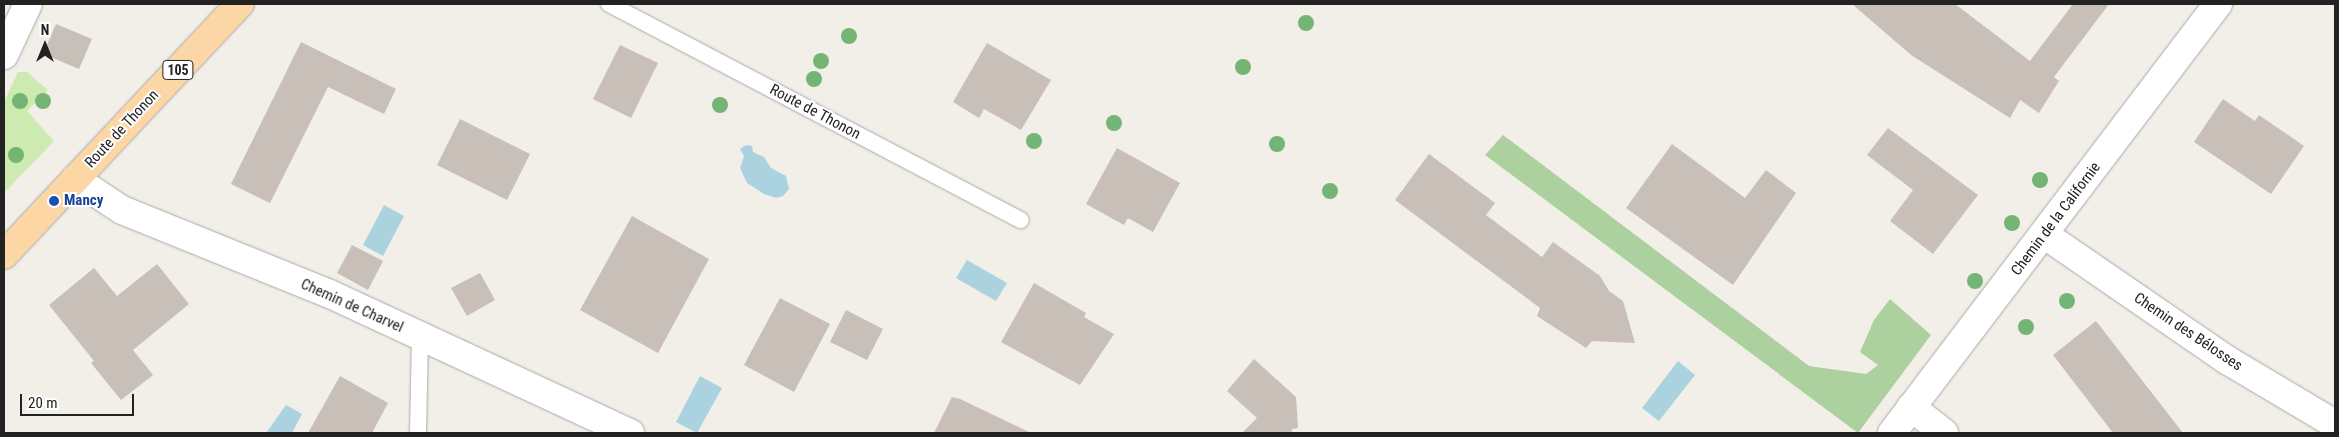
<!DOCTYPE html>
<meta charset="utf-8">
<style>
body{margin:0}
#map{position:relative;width:2339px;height:437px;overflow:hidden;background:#f2efe9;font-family:"Roboto Condensed",sans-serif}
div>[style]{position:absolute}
.grass>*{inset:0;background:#cdebb0}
.forest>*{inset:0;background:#add19e}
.water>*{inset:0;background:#aad3df}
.building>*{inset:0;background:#c7bfb8}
.roads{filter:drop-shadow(0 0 1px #a9a9a9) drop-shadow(0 0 1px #a9a9a9)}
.service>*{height:16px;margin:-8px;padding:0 8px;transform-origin:8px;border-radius:8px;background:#fff}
.minor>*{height:28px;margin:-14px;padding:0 14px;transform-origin:14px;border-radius:14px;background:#fff}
.primary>*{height:28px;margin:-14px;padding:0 14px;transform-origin:14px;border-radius:14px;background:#fcd6a4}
.trees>*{width:16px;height:16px;margin:-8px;border-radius:50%;background:#74b475}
.dots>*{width:14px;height:14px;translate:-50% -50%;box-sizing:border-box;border:2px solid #fff;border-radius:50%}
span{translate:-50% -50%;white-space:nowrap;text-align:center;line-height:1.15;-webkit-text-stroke:4px #fff;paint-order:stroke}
.shield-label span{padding:1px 4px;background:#fff;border:1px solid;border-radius:4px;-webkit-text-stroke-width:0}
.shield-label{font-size:14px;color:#222;font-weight:700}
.street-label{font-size:15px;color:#222}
.transit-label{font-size:15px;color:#164399;font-weight:700}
.left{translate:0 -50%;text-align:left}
.frame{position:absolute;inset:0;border:5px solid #222;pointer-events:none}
.north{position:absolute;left:20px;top:20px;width:50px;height:50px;-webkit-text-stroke:4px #fff;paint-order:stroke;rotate:0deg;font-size:14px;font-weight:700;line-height:20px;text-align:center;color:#222}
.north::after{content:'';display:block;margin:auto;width:18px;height:22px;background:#222;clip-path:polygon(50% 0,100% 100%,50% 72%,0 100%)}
.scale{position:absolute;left:20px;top:394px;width:114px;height:22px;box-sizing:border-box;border:2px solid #222;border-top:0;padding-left:6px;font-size:15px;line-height:18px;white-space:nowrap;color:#222;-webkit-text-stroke:4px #fff;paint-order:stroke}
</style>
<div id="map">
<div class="grass">
<div style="clip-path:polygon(18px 72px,27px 72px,48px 90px,27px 111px,54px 141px,4px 193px,4px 102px)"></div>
</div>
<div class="forest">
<div style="clip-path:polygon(1503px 135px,1809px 366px,1866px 374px,1878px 365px,1860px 352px,1874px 320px,1890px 299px,1931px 335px,1858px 433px,1485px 155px)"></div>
</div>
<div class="water">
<div style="clip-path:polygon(746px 145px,752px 146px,753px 152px,764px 157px,771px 168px,786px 176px,789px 189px,783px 196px,776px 198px,764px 194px,747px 183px,740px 168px,744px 156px,740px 149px)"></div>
<div style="clip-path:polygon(384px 205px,404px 216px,383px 256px,363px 245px)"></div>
<div style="clip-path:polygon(967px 260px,1007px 283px,996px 301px,956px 278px)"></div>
<div style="clip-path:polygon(1678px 361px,1695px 375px,1659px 421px,1642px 408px)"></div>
<div style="clip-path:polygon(700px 376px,722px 388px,697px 433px,676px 422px)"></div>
<div style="clip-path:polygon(286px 405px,302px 414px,292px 433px,266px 433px)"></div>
</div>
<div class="building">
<div style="clip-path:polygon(1852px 4px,1955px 4px,2030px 61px,2073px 4px,2109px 4px,2054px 77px,2059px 81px,2039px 113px,2020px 100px,2010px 118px,1911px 55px)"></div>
<div style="clip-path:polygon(56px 24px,92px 39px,79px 69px,43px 54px)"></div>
<div style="clip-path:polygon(301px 42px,396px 89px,384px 114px,328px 87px,270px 203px,231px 184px)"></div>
<div style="clip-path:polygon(987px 43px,1051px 80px,1021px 130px,984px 109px,979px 118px,953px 102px)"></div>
<div style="clip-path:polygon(620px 45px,658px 63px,631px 118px,593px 99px)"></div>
<div style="clip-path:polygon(2223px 99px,2255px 121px,2259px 115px,2304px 146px,2271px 194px,2194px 142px)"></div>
<div style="clip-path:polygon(460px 119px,530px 154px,507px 200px,437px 165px)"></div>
<div style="clip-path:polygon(1888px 128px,1978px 195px,1933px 254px,1890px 221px,1913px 190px,1867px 155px)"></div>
<div style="clip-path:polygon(1672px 144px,1745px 198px,1766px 170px,1796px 193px,1733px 285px,1626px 208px)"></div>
<div style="clip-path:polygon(1117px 148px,1180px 183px,1153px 232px,1128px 218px,1124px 225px,1086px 204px)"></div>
<div style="clip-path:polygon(1429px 154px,1495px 203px,1486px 215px,1542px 257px,1553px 242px,1600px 276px,1609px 291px,1623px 301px,1635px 343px,1592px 341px,1586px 348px,1537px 316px,1540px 308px,1395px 200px)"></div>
<div style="clip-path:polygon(632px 216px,709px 259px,658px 353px,580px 310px)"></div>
<div style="clip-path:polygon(352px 245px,383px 261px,368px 290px,337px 273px)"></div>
<div style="clip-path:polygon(157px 264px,189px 304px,133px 350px,153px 375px,121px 400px,91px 363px,94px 361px,49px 305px,94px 268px,117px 296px)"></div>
<div style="clip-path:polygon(480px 273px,495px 300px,467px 316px,451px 288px)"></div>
<div style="clip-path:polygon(1034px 283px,1086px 313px,1084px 317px,1114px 334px,1080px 385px,1001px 342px)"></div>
<div style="clip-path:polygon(780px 298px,830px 324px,794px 392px,744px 365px)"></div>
<div style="clip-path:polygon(846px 310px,883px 329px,867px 360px,830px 342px)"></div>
<div style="clip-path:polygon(2096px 321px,2183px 433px,2113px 433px,2053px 355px)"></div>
<div style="clip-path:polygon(1254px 359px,1296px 397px,1298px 428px,1292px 429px,1292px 433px,1242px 433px,1257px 418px,1227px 391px)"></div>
<div style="clip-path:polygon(340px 376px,388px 403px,372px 433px,308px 433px)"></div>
<div style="clip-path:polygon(952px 397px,960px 399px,1031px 433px,934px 433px)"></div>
</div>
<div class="roads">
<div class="service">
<div style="left:609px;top:4px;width:465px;rotate:27.7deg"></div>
<div style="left:418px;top:433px;width:97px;rotate:-88.8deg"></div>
</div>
<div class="minor">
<div style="left:4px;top:55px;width:56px;rotate:-64.8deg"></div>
<div style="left:75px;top:179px;width:56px;rotate:33.4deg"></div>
<div style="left:122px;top:210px;width:224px;rotate:22deg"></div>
<div style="left:330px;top:294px;width:331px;rotate:24.9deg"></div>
<div style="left:2045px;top:235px;width:221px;rotate:34.5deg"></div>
<div style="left:2227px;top:360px;width:126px;rotate:30.7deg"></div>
<div style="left:1911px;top:407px;width:42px;rotate:38.2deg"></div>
<div style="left:1892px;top:433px;width:539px;rotate:-52.77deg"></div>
</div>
<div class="primary">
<div style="left:4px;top:255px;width:345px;rotate:-46.8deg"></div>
</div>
</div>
<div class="trees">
<div style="left:1306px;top:23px"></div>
<div style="left:849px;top:36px"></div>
<div style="left:821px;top:61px"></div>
<div style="left:1243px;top:67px"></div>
<div style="left:814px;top:79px"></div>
<div style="left:20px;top:101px"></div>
<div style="left:43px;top:101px"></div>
<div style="left:720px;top:105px"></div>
<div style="left:1114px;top:123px"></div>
<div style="left:1034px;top:141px"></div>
<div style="left:1277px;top:144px"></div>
<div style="left:16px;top:155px"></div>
<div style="left:2040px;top:180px"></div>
<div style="left:1330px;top:191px"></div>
<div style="left:2012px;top:223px"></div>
<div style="left:1975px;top:281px"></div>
<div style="left:2067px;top:301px"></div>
<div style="left:2026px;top:327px"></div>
</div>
<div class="dots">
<div style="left:54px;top:201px;background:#1a4fb4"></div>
</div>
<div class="shield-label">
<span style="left:178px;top:70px">105</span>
</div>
<div class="street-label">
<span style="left:815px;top:112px;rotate:28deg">Route de Thonon</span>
<span style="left:122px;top:129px;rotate:-47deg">Route de Thonon</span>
<span style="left:2056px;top:219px;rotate:-53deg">Chemin de la Californie</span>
<span style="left:352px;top:306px;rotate:24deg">Chemin de Charvel</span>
<span style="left:2188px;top:332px;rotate:34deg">Chemin des Bélosses</span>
</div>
<div class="transit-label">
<span class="left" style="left:64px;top:201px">Mancy</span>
</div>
<div class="frame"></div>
<div class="north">N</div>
<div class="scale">20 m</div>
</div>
